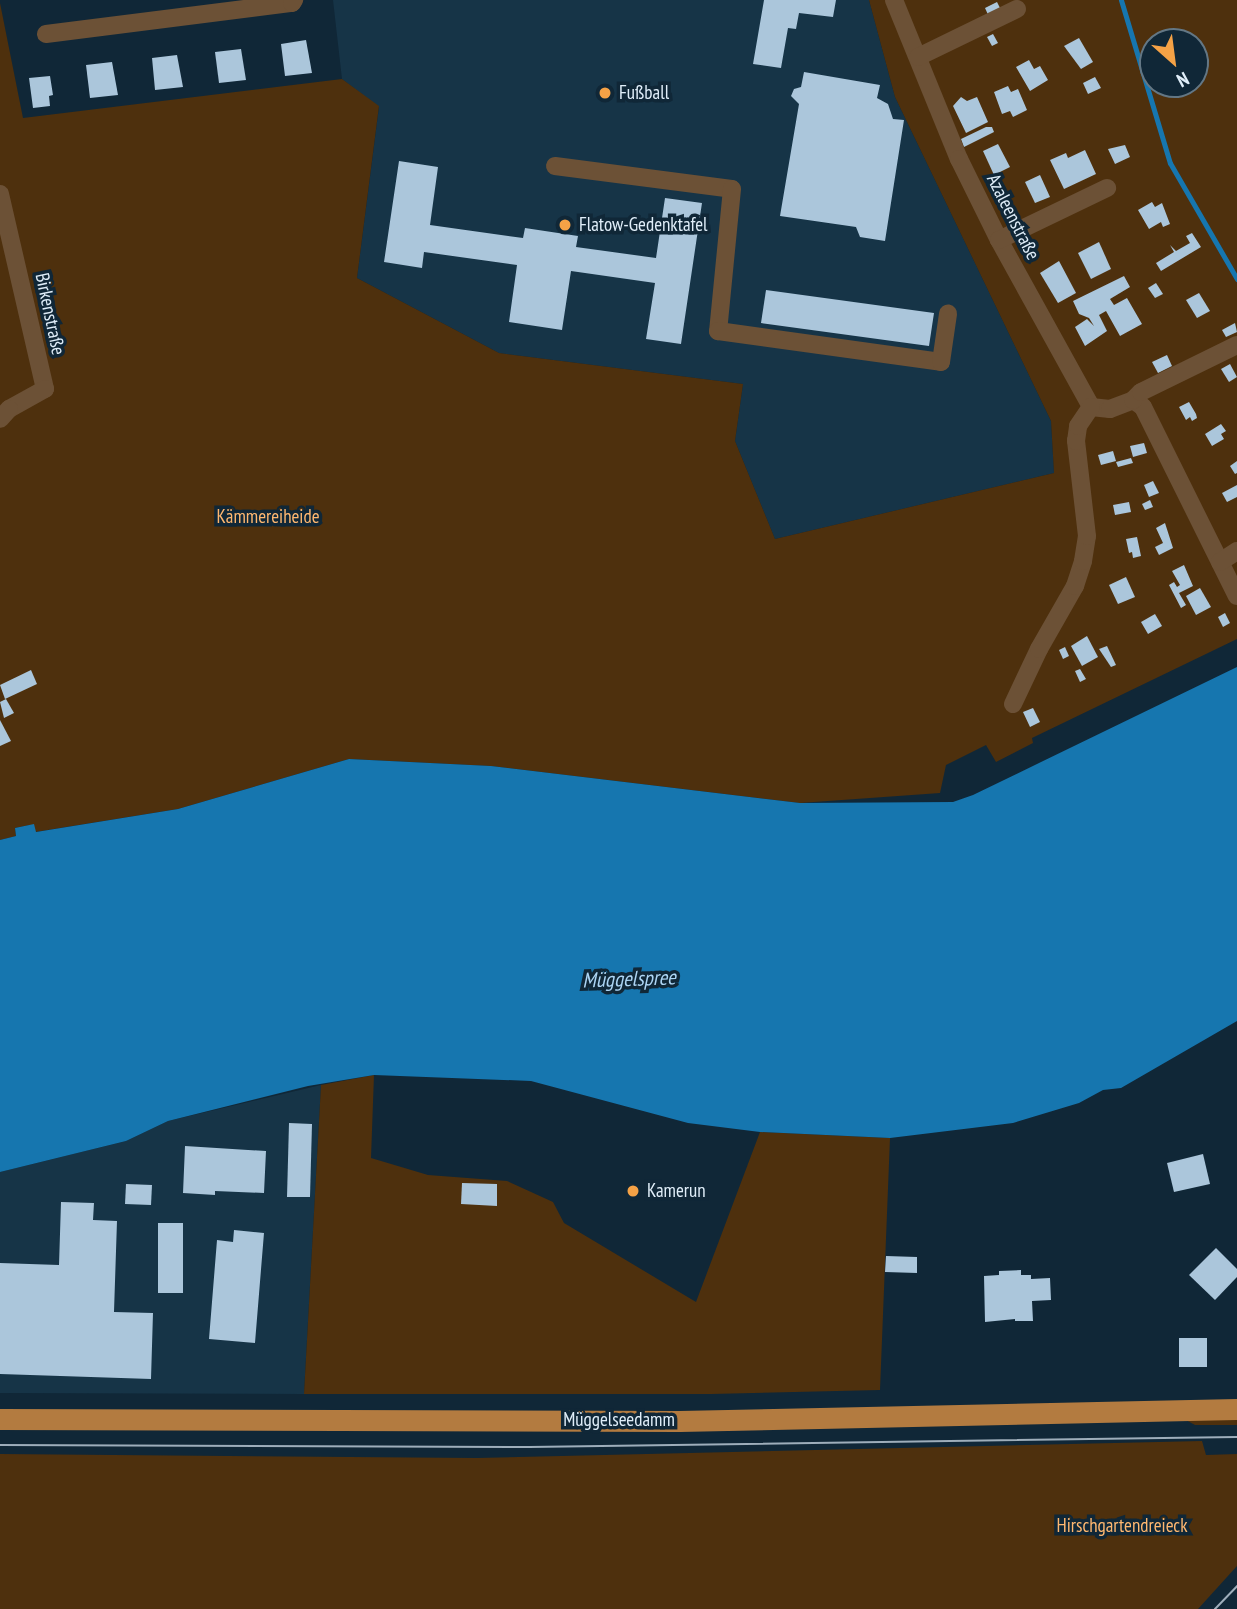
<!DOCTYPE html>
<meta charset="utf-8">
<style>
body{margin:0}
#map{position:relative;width:1237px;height:1609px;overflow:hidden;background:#102737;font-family:"PT Sans Narrow",sans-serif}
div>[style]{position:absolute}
.built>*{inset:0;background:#163447}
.green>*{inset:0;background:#4e300d}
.water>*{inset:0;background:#1676af}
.stream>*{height:5px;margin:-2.5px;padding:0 2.5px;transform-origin:2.5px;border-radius:2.5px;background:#1676af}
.building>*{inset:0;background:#abc6db}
.minor>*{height:18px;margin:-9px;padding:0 9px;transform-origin:9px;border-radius:9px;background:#6c5136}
.major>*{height:21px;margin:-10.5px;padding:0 10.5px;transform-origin:10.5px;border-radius:10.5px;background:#b37b40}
.tram>*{height:2px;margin:-1px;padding:0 1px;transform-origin:1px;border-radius:1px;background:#9eaebb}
.dots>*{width:19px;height:19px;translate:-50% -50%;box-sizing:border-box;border:4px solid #102737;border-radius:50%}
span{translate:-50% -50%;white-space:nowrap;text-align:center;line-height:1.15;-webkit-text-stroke:7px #102737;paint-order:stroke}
.poi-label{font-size:19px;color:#e0eef9}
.left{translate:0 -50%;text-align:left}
.street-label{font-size:19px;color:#e0eef9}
.park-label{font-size:19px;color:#ffb870}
.water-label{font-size:21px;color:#add5f4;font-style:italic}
.north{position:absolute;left:1139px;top:28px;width:70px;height:70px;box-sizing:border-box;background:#102737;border:2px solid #637785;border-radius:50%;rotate:152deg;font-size:19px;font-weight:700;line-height:28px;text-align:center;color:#e0eef9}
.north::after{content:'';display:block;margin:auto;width:24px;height:32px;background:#f5a246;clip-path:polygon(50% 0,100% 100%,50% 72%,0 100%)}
</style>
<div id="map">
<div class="built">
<div style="clip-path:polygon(333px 0,869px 0,895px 97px,1051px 421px,1054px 473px,775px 539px,735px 441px,743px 384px,499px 353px,357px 278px,379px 107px,342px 79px)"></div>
<div style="clip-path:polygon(321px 1085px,304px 1394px,0 1393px,0 1172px,126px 1141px,168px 1121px)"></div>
</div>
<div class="green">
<div style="clip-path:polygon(evenodd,869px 0,1237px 0,1237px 639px,1032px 738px,1033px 743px,996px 762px,986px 745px,946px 765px,940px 793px,800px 803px,491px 766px,349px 759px,178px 809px,35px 832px,30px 825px,15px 828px,16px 836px,0 840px,0 3px,23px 118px,342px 79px,379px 106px,357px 278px,499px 353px,743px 384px,735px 441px,775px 539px,1054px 473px,1051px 421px,895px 97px,869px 0,1153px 42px,1195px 42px,1195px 84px,1153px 84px,1153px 42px)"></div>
<div style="clip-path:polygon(374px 1075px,371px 1158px,428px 1175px,507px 1181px,553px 1202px,564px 1223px,696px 1302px,760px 1132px,890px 1138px,880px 1390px,711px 1394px,304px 1394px,321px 1085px)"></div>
<div style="clip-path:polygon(1237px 1418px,1237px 1425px,1195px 1425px,1184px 1419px)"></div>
<div style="clip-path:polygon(1202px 1441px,1206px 1455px,1237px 1454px,1237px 1566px,1198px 1609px,0 1609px,0 1454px,477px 1458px)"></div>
</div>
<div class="water">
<div style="clip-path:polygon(1237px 667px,1237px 1021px,1121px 1088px,1103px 1090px,1079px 1103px,1013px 1123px,890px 1138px,760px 1132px,688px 1123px,531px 1081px,374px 1075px,308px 1086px,168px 1121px,126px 1141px,0 1172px,0 840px,16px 836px,15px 828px,34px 824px,36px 832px,178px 809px,349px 759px,491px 766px,800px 803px,953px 802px,973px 795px)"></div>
</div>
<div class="stream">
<div style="left:1121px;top:0;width:170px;rotate:73.3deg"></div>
<div style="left:1170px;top:163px;width:134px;rotate:60deg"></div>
</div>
<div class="building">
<div style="clip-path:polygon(764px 0,836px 0,833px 17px,799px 13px,796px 29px,788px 28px,781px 68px,753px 64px)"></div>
<div style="clip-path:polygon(997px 2px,1003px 14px,990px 19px,985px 8px)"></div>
<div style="clip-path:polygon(993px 34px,998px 43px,992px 46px,987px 37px)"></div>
<div style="clip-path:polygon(1079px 38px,1093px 62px,1081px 69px,1064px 46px)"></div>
<div style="clip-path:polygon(306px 40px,312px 73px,285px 76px,281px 44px)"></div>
<div style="clip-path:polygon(241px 49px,246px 80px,219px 83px,215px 52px)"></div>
<div style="clip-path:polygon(177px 55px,183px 87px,155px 90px,152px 58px)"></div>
<div style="clip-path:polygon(1029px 60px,1034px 69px,1040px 66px,1048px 80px,1030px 91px,1016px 67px)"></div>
<div style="clip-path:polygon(112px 62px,118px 95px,90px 98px,86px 65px)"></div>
<div style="clip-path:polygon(804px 72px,880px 85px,877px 98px,888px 104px,893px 119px,904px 120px,885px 241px,860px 237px,856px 227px,780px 216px,799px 104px,791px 96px,794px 89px,801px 87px)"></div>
<div style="clip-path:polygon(50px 76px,53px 95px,49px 96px,50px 106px,33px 108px,29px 78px)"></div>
<div style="clip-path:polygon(1095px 77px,1101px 88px,1088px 94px,1083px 83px)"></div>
<div style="clip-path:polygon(1008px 86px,1011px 92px,1018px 89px,1027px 110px,1013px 117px,1010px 111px,1002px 114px,994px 92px)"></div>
<div style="clip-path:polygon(961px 97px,967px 101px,977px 97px,988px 122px,966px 133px,953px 106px)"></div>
<div style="clip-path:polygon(986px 127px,992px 127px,994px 132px,964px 147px,961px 139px)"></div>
<div style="clip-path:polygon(998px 144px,1010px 167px,994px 175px,983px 151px)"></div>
<div style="clip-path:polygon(1125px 145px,1130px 157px,1115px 164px,1108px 149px)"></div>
<div style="clip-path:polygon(1085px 150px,1096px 174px,1064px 189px,1050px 160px,1066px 153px,1068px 158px)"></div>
<div style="clip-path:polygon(399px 161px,438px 167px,430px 225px,523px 238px,525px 228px,578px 236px,576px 247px,656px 258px,665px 198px,702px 203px,681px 344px,646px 339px,655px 283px,571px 271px,562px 330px,509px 322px,517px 265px,424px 252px,422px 268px,384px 262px)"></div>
<div style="clip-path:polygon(1040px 175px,1050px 197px,1035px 203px,1025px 182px)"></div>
<div style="clip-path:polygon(1152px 202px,1155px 207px,1162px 203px,1170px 224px,1163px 227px,1161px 222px,1149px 229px,1138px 210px)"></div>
<div style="clip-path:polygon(1192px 233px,1201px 247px,1161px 271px,1156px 263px,1174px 252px,1170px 245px,1176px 251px,1190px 243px,1186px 236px)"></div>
<div style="clip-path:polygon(1099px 242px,1111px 269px,1091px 279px,1078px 253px)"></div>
<div style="clip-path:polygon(1059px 261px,1076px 293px,1058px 303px,1040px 273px)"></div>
<div style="clip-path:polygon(1124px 276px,1130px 287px,1110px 299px,1114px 305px,1127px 298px,1142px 324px,1120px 336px,1106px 311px,1099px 315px,1107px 331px,1085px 346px,1075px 327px,1087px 319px,1094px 326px,1089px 318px,1079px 314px,1073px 301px)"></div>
<div style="clip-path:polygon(1156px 283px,1163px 294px,1155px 298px,1148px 288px)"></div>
<div style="clip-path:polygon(766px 290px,934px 313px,929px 346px,761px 323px)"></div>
<div style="clip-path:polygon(1199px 293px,1210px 311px,1197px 318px,1186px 300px)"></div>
<div style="clip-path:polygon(1235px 323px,1237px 332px,1226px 337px,1222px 330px)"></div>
<div style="clip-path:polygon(1167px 355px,1172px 366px,1158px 373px,1152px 362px)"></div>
<div style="clip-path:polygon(1230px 364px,1237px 377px,1229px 382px,1221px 369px)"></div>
<div style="clip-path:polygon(1189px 402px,1196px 414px,1197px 418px,1192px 421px,1190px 417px,1186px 420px,1179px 407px)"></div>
<div style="clip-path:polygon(1221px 424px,1226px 431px,1221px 434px,1224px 439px,1212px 446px,1205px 434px)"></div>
<div style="clip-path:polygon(1144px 443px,1147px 453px,1133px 457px,1130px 446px)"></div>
<div style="clip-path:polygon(1113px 451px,1116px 461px,1101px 465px,1098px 455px)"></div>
<div style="clip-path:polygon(1131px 458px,1133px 463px,1118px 467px,1116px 462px)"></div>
<div style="clip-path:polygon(1237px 461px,1237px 473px,1235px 474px,1230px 466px)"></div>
<div style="clip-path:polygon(1153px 481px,1159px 493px,1149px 497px,1144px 485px)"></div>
<div style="clip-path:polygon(1237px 485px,1237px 497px,1227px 502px,1222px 493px)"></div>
<div style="clip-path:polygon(1150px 500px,1153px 507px,1145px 510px,1142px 504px)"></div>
<div style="clip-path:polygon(1129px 502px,1131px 512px,1115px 515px,1113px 505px)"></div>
<div style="clip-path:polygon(1165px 523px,1173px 548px,1159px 555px,1155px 547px,1163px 543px,1156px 528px)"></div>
<div style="clip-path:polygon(1137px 537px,1141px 556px,1133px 558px,1132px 552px,1129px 553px,1126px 539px)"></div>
<div style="clip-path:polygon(1184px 565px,1193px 586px,1179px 593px,1186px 605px,1181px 608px,1169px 585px,1174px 582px,1177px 587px,1180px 585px,1172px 571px)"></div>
<div style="clip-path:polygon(1126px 577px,1135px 597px,1118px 604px,1109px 585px)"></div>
<div style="clip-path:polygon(1200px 588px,1211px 607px,1196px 615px,1186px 596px)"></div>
<div style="clip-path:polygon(1225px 613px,1230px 623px,1223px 627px,1218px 617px)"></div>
<div style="clip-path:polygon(1155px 614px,1162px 626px,1148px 634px,1141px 622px)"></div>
<div style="clip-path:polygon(1087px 636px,1098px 657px,1082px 666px,1071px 646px)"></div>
<div style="clip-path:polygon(1107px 646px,1116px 665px,1111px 667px,1099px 649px)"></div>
<div style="clip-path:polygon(1065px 647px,1069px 656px,1063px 659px,1059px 650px)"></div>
<div style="clip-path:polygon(1080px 669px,1086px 679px,1080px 682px,1075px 671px)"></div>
<div style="clip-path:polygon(31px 670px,37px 684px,5px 699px,0 685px)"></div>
<div style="clip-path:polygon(6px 699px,14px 713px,4px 718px,0 702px)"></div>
<div style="clip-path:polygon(1033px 708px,1040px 722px,1030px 727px,1023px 712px)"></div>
<div style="clip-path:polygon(0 720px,11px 741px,0 746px)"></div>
<div style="clip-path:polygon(289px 1123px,312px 1124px,310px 1197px,287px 1197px)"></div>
<div style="clip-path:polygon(185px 1146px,266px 1151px,264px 1193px,215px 1191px,215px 1195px,183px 1193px)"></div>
<div style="clip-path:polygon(1203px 1154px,1210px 1184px,1174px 1192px,1167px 1163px)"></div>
<div style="clip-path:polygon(462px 1183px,497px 1184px,497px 1206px,461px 1204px)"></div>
<div style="clip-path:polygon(126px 1184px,152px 1185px,151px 1205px,125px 1204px)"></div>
<div style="clip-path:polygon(61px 1202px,94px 1203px,93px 1220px,117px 1221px,114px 1312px,153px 1313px,151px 1379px,0 1374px,0 1263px,59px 1265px)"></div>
<div style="clip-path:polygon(158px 1223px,183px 1223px,183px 1293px,158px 1293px)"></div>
<div style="clip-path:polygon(234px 1230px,264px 1233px,255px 1343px,209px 1339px,217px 1240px,233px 1242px)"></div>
<div style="clip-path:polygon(1216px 1248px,1237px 1269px,1237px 1277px,1215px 1300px,1189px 1275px)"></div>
<div style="clip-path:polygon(886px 1256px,917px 1257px,917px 1273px,885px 1272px)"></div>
<div style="clip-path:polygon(1021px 1270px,1021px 1275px,1031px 1275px,1031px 1279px,1050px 1278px,1051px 1300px,1032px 1301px,1033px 1321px,1015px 1321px,1015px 1319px,985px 1322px,984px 1276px,999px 1275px,999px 1271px)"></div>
<div style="clip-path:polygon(1179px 1338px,1207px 1338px,1207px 1367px,1179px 1367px)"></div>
</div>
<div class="minor">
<div style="left:894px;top:0;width:172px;rotate:67.8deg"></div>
<div style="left:959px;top:159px;width:90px;rotate:63.7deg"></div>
<div style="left:999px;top:240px;width:191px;rotate:61.1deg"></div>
<div style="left:46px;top:34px;width:248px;rotate:-7.2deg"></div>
<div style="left:292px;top:3px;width:4px;rotate:-56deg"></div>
<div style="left:918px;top:57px;width:110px;rotate:-25.9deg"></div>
<div style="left:555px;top:166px;width:178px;rotate:7.4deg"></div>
<div style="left:732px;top:189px;width:143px;rotate:95.6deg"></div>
<div style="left:718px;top:331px;width:225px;rotate:7.9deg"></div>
<div style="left:941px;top:362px;width:49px;rotate:-81.7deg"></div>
<div style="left:0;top:194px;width:200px;rotate:77deg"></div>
<div style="left:45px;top:389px;width:41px;rotate:150.9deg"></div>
<div style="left:9px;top:409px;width:13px;rotate:132deg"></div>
<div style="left:999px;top:240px;width:120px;rotate:-25.7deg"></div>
<div style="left:1133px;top:400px;width:12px;rotate:35deg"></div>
<div style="left:1143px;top:407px;width:211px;rotate:63.6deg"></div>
<div style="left:1091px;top:407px;width:19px;rotate:6deg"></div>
<div style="left:1110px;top:409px;width:25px;rotate:-21deg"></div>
<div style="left:1133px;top:400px;width:11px;rotate:-45deg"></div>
<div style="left:1141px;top:392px;width:107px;rotate:-26.1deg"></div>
<div style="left:1220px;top:562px;width:20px;rotate:-33deg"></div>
<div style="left:1013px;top:704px;width:61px;rotate:-64.7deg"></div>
<div style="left:1039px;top:649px;width:73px;rotate:-60.3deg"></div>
<div style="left:1075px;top:586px;width:26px;rotate:-72deg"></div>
<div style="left:1083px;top:561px;width:25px;rotate:-81deg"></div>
<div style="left:1087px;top:536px;width:96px;rotate:-96.6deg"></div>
<div style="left:1076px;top:441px;width:15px;rotate:-82deg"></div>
<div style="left:1078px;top:426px;width:23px;rotate:-56deg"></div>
</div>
<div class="major">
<div style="left:0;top:1419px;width:679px;rotate:0.17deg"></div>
<div style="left:679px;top:1421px;width:558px;rotate:-1.23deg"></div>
</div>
<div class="tram">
<div style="left:0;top:1445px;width:529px;rotate:0.22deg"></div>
<div style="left:529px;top:1447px;width:708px;rotate:-0.81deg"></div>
<div style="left:1215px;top:1609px;width:32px;rotate:-46deg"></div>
</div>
<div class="dots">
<div style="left:605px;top:93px;background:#f5a246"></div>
<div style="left:565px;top:225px;background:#f5a246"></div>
<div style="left:633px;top:1191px;background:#f5a246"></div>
</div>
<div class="poi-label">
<span class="left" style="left:619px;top:93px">Fußball</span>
<span class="left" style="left:579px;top:225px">Flatow-Gedenktafel</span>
<span class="left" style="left:647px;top:1191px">Kamerun</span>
</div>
<div class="street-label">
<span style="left:1013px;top:217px;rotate:63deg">Azaleenstraße</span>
<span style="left:50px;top:314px;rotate:78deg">Birkenstraße</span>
<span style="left:619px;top:1420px">Müggelseedamm</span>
</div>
<div class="park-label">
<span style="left:268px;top:517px">Kämmereiheide</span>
<span style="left:1122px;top:1526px">Hirschgartendreieck</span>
</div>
<div class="water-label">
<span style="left:629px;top:979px;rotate:-2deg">Müggelspree</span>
</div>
<div class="north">N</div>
</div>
